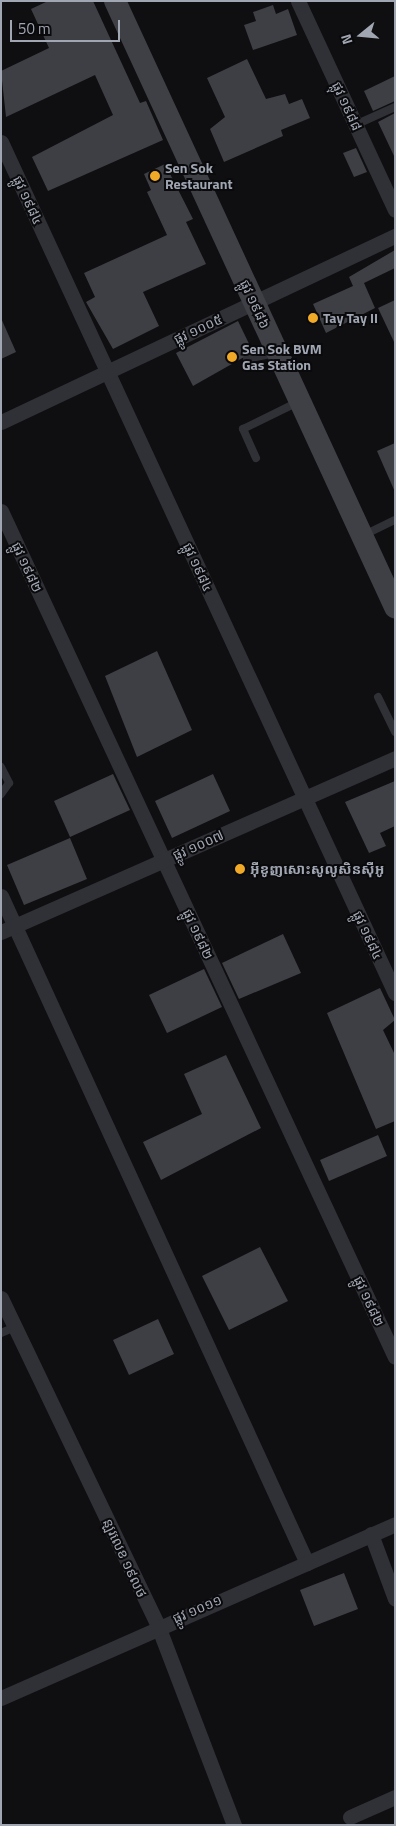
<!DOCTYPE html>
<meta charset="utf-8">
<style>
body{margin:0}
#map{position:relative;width:396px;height:1826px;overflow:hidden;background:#0f0f11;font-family:"Titillium Web","Noto Sans Khmer",sans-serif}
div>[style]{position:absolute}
.building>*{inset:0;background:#3e3f44}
.service>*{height:8px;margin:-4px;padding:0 4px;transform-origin:4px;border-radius:4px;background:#303136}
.minor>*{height:15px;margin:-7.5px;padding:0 7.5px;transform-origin:7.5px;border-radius:7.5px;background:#303136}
.secondary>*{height:22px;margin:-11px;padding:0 11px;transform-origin:11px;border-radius:11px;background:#3e4045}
.dots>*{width:14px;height:14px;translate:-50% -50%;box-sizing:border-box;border:2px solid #0a0a0c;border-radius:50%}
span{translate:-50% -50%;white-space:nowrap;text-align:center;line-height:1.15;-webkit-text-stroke:4px #0a0a0c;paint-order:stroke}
.street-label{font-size:14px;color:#a0a6b2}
.poi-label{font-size:14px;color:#a0a6b2;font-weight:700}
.left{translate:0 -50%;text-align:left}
.frame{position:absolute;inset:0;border:2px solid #a0a6b2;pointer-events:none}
.north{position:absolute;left:336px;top:10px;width:50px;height:50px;-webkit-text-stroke:4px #0a0a0c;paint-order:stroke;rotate:253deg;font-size:14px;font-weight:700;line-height:20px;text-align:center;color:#a0a6b2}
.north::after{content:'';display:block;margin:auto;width:18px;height:22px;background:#a0a6b2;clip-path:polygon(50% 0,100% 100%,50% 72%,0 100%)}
.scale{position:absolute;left:10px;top:20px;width:110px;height:22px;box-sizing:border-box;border:2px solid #a0a6b2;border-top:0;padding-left:6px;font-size:15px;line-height:18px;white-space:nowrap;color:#a0a6b2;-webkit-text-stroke:4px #0a0a0c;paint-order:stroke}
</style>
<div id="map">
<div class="building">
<div style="clip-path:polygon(48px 1px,93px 1px,140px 103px,146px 101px,163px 140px,48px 191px,32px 157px,113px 115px,95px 75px,6px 117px,1px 71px,49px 48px,31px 9px)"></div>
<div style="clip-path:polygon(273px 5px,276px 14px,288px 9px,297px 35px,253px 50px,244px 25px,256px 21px,253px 12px)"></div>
<div style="clip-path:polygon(247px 59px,266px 99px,285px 94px,289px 104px,302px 99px,310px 118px,281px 130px,283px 136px,224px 162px,210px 129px,225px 117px,207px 78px)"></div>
<div style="clip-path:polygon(395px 76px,395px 101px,373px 111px,364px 91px)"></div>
<div style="clip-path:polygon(395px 113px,395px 158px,378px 122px)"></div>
<div style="clip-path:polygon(356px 148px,367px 172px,354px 177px,343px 153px)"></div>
<div style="clip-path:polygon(165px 164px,193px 219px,186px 222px,206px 264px,143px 292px,159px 326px,113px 349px,86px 302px,95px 297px,84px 273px,167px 235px,147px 192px,151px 190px,144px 174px)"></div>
<div style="clip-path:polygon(395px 250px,395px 268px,364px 283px,375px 308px,326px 333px,313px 304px,353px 286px,349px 277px)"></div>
<div style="clip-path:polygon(395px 300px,395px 344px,378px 308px)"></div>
<div style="clip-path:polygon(1px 318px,16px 352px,1px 359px)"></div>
<div style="clip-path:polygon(238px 321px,253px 352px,193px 386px,176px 353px)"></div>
<div style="clip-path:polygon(395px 443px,395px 492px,377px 451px)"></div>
<div style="clip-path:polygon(157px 651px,192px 730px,137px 757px,105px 676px)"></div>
<div style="clip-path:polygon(113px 774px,130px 810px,70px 837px,54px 801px)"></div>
<div style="clip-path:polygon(213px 774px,230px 811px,172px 838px,155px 801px)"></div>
<div style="clip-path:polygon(395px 781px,395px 826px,380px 833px,386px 846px,369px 853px,345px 802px)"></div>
<div style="clip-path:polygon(70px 838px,87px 879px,24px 905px,7px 865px)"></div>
<div style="clip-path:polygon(283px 934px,301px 973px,239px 999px,222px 963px)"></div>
<div style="clip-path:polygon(204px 969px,222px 1007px,167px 1033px,149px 995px)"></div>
<div style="clip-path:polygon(380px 988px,395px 1020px,383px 1030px,395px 1055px,395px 1121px,376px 1129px,327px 1013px)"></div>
<div style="clip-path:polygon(226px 1055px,261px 1128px,161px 1180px,143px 1142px,202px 1114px,184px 1074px)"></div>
<div style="clip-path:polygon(378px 1135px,387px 1156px,329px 1181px,320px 1160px)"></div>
<div style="clip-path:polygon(260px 1247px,288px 1301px,229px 1330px,202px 1276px)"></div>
<div style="clip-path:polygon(158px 1319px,174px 1354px,129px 1375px,113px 1340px)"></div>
<div style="clip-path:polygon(344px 1573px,358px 1609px,314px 1626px,300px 1590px)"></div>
</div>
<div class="service">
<div style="left:355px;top:125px;width:44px;rotate:-24.2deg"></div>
<div style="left:247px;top:359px;width:29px;rotate:-12deg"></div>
<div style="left:256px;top:458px;width:32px;rotate:-114deg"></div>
<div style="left:243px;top:429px;width:61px;rotate:-26.1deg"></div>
<div style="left:364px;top:535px;width:34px;rotate:-26deg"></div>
<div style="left:378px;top:697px;width:39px;rotate:64deg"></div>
<div style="left:1px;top:767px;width:18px;rotate:63deg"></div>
<div style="left:9px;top:783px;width:14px;rotate:126deg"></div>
<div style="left:1px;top:1333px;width:15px;rotate:-23deg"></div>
</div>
<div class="minor">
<div style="left:298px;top:1px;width:230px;rotate:65.1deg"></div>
<div style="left:1px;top:142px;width:938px;rotate:65.16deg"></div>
<div style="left:1px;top:422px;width:436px;rotate:-25.3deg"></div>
<div style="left:1px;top:511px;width:933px;rotate:65.03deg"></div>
<div style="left:1px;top:896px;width:734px;rotate:65.36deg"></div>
<div style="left:1px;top:932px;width:431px;rotate:-23.8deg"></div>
<div style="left:1px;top:1298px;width:364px;rotate:64.4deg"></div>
<div style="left:158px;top:1626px;width:213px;rotate:69.1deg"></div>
<div style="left:371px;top:1534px;width:69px;rotate:69.7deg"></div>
<div style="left:1px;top:1698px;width:431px;rotate:-23.8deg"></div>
<div style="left:350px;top:1817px;width:49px;rotate:-24deg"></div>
</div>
<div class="secondary">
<div style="left:115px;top:1px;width:668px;rotate:65.2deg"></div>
</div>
<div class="dots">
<div style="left:155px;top:176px;background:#f0aa28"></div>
<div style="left:313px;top:318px;background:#f0aa28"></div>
<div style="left:232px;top:357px;background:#f0aa28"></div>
<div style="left:240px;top:869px;background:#f0aa28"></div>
</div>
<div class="street-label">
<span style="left:347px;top:106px;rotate:65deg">ផ្លុវ ១៩៨៨</span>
<span style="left:28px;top:200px;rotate:65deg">ផ្លូវ ១៩៨៤</span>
<span style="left:255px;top:304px;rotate:65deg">ផ្លូវ ១៩៨៦</span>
<span style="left:198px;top:329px;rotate:-25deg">ផ្លូវ ១០០៥</span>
<span style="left:27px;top:567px;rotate:65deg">ផ្លូវ ១៩៨២</span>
<span style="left:198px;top:567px;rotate:65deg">ផ្លូវ ១៩៨៤</span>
<span style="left:198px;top:845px;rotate:-24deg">ផ្លូវ ១០០៧</span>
<span style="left:198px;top:934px;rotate:65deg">ផ្លូវ ១៩៨២</span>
<span style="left:368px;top:935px;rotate:65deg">ផ្លូវ ១៩៨៤</span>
<span style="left:369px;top:1301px;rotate:65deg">ផ្លូវ ១៩៨២</span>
<span style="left:125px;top:1558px;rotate:65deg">ន្ឡរលេខ ១៩លថ</span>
<span style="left:197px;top:1609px;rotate:-23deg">ផ្លូវ ១០១១</span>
</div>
<div class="poi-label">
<span class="left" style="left:165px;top:176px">Sen Sok<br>Restaurant</span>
<span class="left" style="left:323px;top:318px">Tay Tay II</span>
<span class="left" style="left:242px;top:357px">Sen Sok BVM<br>Gas Station</span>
<span class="left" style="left:250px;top:869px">អ៊ីខូញសោះសូលូសិនស៊ីអូ</span>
</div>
<div class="frame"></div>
<div class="north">N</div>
<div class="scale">50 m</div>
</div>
